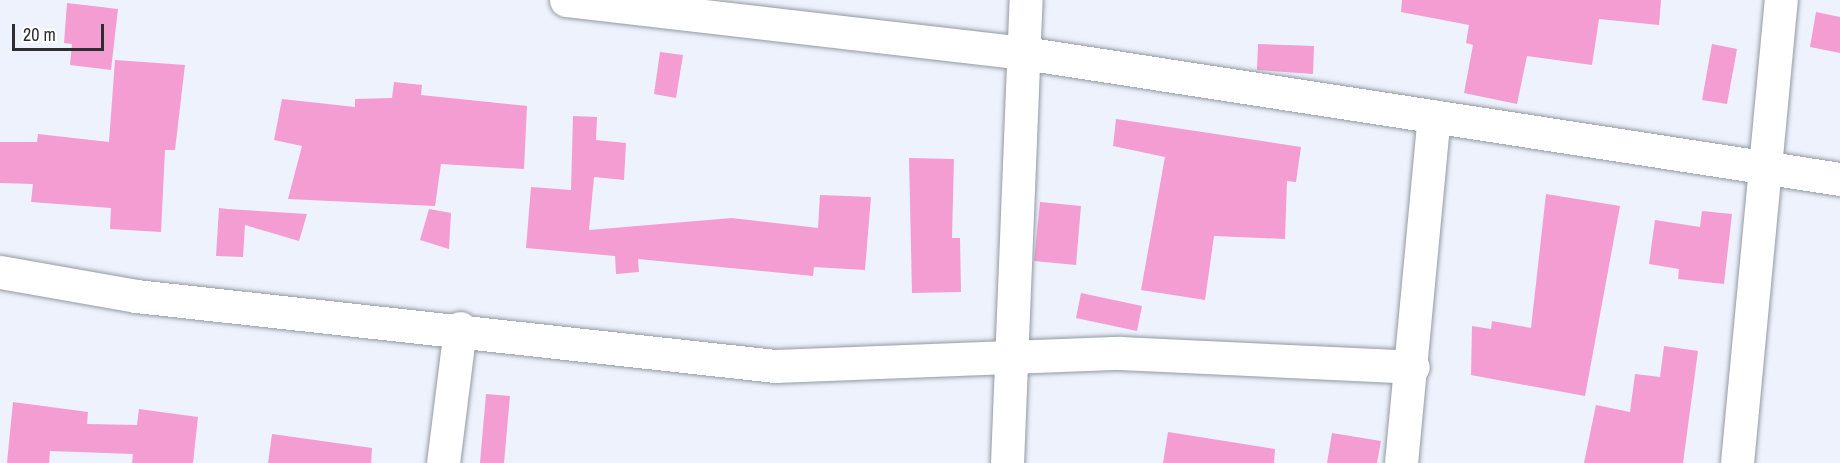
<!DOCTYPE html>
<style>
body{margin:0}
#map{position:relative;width:1840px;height:463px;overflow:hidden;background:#edf2fc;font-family:"Archivo Narrow",sans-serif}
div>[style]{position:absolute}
.building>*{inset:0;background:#f49dd2}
.roads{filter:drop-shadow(0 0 2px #9499a2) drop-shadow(0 0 2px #9499a2)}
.minor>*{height:33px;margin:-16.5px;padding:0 16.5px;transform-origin:16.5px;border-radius:16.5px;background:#fff}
span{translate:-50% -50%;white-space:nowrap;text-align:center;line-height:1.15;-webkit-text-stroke:4.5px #fff;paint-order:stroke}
.scale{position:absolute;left:12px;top:24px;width:92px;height:27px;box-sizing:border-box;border:3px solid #2c2e32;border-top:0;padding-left:8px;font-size:18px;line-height:21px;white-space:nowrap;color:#2c2e32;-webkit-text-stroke:4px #fff;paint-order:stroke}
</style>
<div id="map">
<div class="building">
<div style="clip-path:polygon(1402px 0,1661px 0,1659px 25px,1599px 19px,1592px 65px,1527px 56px,1517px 104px,1464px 93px,1473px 45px,1466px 43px,1469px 25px,1401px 12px)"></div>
<div style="clip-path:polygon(67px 3px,118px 9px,111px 70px,70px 65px,72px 44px,64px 43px)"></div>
<div style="clip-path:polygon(1816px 12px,1840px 17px,1840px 53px,1810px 47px)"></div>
<div style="clip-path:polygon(1258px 44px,1314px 46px,1313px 74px,1257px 70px)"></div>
<div style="clip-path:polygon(1712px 44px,1737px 49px,1727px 104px,1702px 100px)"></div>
<div style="clip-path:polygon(660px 52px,683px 55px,676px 98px,654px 94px)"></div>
<div style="clip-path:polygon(115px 60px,185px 65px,175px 150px,165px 150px,161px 232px,110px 229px,111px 208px,31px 202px,33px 184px,0 183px,0 142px,37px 142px,38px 134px,109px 142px)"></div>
<div style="clip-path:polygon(394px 82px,422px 85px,421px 95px,527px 106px,524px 169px,441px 164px,435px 206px,288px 199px,302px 146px,274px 140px,282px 99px,355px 107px,355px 99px,392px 98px)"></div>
<div style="clip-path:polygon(573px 116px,597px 117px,596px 140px,626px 143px,624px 180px,594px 177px,589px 230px,732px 218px,818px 228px,820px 195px,871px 197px,865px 270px,814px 267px,813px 276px,638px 259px,639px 272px,616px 274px,615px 256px,526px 248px,531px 187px,571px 190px)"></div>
<div style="clip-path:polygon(1116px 119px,1301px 147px,1296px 182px,1287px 181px,1285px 239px,1214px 236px,1205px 300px,1141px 290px,1165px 157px,1113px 146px)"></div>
<div style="clip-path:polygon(909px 158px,954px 159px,952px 238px,960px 238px,961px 292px,912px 293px)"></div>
<div style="clip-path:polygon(1546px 194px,1620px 206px,1585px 396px,1471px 375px,1472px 326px,1491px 329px,1492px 321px,1531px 328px)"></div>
<div style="clip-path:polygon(1040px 202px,1081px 206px,1076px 265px,1034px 261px)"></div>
<div style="clip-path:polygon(219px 208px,227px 209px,307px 214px,299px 241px,245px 225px,243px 257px,216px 256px)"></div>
<div style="clip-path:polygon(429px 209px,451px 213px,449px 249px,420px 240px)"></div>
<div style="clip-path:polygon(1702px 211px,1732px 214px,1724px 284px,1678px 279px,1679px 269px,1649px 264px,1655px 220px,1700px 227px)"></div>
<div style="clip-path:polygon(1081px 293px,1142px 306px,1137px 331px,1076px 318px)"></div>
<div style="clip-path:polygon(1664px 346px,1698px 351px,1683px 463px,1584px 463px,1596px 405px,1630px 412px,1635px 374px,1660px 377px)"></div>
<div style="clip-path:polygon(486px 394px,510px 396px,504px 463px,480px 463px)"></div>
<div style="clip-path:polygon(13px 402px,88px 412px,87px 424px,137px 425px,139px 409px,198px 417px,193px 463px,132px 463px,133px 454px,50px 451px,49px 463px,7px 463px)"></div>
<div style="clip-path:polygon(1168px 432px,1275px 449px,1274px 463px,1163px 463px)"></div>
<div style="clip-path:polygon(1332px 433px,1381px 441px,1377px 463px,1327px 463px)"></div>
<div style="clip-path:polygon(272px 434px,372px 448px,371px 463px,268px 463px)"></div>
</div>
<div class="roads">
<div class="minor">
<div style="left:566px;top:0;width:461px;rotate:6.6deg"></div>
<div style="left:1024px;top:53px;width:826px;rotate:8.78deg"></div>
<div style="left:0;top:272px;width:138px;rotate:10deg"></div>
<div style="left:136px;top:296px;width:643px;rotate:6.25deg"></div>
<div style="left:775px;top:366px;width:345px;rotate:-2.2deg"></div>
<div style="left:1120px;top:353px;width:293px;rotate:2.7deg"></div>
<div style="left:443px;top:463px;width:136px;rotate:-82.8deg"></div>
<div style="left:1007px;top:463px;width:463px;rotate:-87.7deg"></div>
<div style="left:1401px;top:463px;width:348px;rotate:-84.6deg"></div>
<div style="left:1737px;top:463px;width:465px;rotate:-84.6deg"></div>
</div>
</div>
<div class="scale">20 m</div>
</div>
